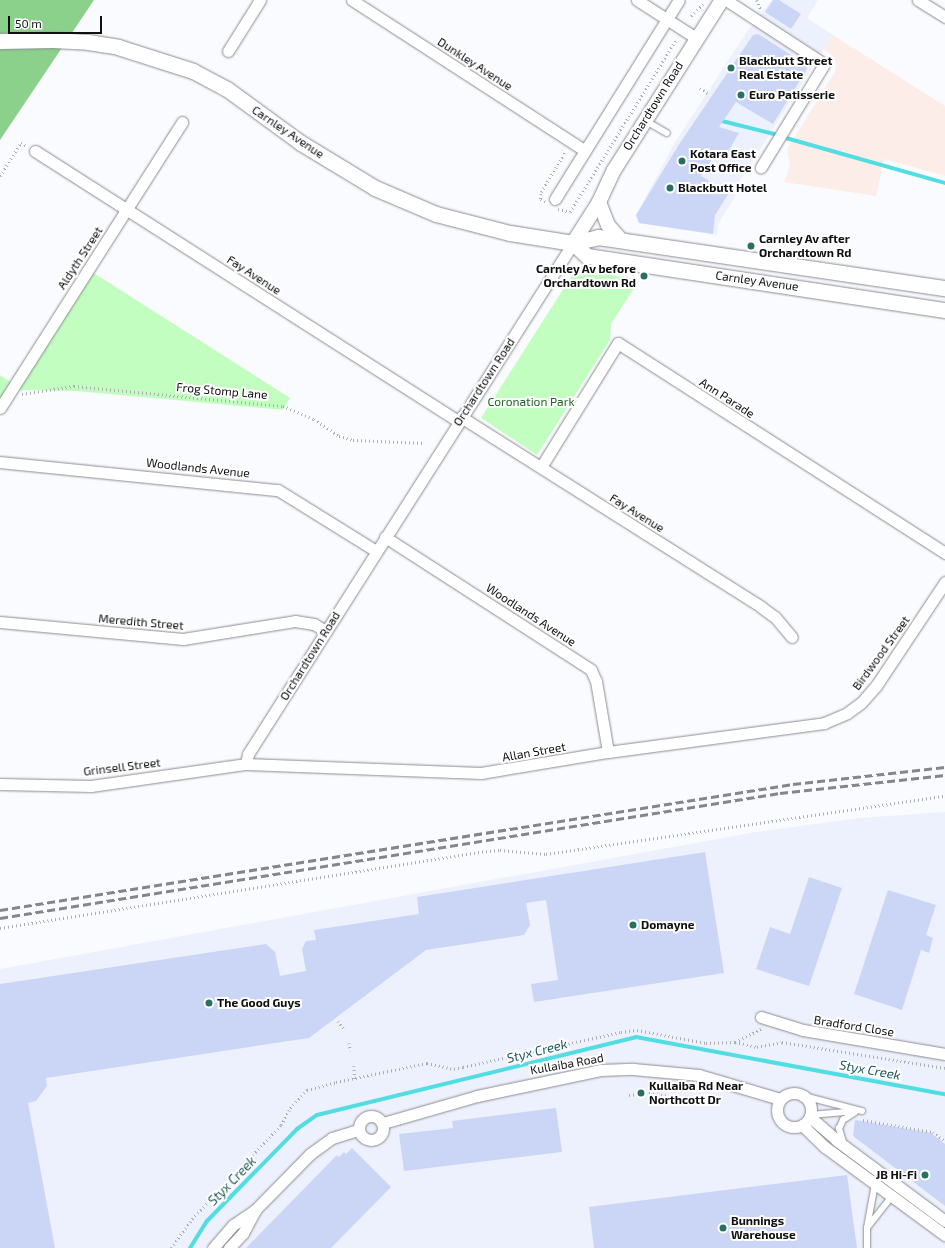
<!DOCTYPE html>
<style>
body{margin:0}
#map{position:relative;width:945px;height:1248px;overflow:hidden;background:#fafbff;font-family:"Exo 2",sans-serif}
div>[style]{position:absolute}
.built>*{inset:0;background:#edf1fd}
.industrial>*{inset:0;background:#fdede8}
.green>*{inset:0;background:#c1fec0}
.forest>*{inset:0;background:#8bd08b}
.stream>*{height:4px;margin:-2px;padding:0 2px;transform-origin:2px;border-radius:2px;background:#51dde1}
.building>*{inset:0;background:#cbd6f7}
.path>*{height:2.5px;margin-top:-1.25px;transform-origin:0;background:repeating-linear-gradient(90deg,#adaeb1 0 1px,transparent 0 4px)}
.roads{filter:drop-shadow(0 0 1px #8b8c90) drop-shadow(0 0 1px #8b8c90)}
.service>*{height:5.5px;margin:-2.75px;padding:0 2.75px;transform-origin:2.75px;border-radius:2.75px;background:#fff}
.minor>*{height:11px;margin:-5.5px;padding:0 5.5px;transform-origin:5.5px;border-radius:5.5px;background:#fff}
.minor>.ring{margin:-5.5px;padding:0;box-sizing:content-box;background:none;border:11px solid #fff;border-radius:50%}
.tertiary>*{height:14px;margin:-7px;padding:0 7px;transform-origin:7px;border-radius:7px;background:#fff}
.secondary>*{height:15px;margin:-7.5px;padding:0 7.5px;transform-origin:7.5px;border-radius:7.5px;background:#fff}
.rail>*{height:3px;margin-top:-1.5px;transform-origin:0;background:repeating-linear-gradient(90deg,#858688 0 8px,transparent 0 12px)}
.dots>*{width:11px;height:11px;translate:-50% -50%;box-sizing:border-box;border:2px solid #fff;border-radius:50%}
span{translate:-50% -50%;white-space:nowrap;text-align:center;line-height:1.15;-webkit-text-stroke:4px #fff;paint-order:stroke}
.poi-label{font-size:12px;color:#101011;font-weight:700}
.left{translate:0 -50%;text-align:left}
.right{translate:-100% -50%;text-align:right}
.street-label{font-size:12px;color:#101011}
.park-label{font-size:12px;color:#1f6525}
.water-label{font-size:13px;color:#1d5759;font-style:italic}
.scale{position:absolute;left:8px;top:16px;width:94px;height:18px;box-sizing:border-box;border:2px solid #101011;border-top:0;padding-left:5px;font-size:12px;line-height:14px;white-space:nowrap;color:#101011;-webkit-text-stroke:3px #fff;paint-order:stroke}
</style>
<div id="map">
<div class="built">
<div style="clip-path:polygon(772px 0,818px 0,807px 18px,833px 35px,732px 193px,736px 195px,718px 224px,717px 235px,639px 223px,636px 215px,674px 144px,748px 30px)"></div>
<div style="clip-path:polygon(945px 812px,945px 1248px,0 1248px,0 969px,756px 832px,859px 818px)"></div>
</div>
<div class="industrial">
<div style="clip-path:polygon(833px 35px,945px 106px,945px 176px,884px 159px,876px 196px,784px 182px,790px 166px,787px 149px,835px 72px,836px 64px,833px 56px,823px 49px)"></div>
</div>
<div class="green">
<div style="clip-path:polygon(576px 269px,635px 279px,638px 282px,611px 324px,610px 340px,537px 455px,481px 418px)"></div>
<div style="clip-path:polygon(89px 270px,290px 398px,283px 410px,76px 391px,12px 390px,0 408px,0 375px,15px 385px)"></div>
</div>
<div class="forest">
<div style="clip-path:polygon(0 0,94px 0,0 140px)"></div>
</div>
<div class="stream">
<div style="left:718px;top:120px;width:58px;rotate:14deg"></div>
<div style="left:786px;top:138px;width:165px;rotate:15.8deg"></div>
<div style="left:190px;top:1248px;width:32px;rotate:-58deg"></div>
<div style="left:207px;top:1221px;width:129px;rotate:-45.6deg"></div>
<div style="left:297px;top:1129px;width:24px;rotate:-35deg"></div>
<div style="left:317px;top:1115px;width:328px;rotate:-13.7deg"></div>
<div style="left:636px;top:1037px;width:314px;rotate:10.5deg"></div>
</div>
<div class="building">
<div style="clip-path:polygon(773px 0,779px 0,801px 14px,791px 29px,765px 12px)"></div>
<div style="clip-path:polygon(758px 34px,805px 64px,807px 69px,773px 124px,736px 102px,719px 127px,739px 133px,726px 155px,718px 150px,701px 176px,729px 193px,715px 215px,713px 234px,639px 223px,636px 215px,678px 146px,753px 35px)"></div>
<div style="clip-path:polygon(705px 852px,724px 973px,534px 1002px,531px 984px,558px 980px,546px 900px,526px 903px,530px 925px,524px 935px,426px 950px,309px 1038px,46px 1078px,47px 1086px,36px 1101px,28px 1103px,55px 1248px,0 1248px,0 984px,266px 944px,275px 952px,280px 976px,306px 971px,302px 949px,306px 941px,316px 940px,314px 930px,419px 914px,417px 897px)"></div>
<div style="clip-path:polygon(809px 877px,842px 888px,809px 986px,756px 969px,770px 927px,790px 934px)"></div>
<div style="clip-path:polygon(888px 890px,936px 905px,926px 935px,933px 938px,929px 953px,921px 950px,902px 1010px,854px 994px)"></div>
<div style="clip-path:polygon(556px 1108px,562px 1152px,404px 1171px,399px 1134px,453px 1128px,452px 1121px)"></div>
<div style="clip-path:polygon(855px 1120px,931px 1133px,945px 1144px,945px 1206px,853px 1136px)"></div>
<div style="clip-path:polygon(352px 1148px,391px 1187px,331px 1248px,246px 1248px,337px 1155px,339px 1157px,344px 1152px,346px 1154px)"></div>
<div style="clip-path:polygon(847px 1175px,857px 1248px,594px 1248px,589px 1207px)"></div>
</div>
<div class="path">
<div style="left:757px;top:0;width:11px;rotate:68deg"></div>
<div style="left:691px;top:16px;width:17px;rotate:-45deg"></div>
<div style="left:700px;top:88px;width:11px;rotate:34deg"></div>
<div style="left:0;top:176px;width:39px;rotate:-58deg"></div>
<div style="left:21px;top:143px;width:7px;rotate:27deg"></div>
<div style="left:545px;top:202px;width:6px;rotate:-149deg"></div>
<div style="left:540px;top:199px;width:7px;rotate:-82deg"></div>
<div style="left:541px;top:192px;width:44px;rotate:-58.8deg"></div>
<div style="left:564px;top:154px;width:4px;rotate:-104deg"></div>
<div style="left:558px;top:209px;width:12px;rotate:14deg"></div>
<div style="left:570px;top:212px;width:204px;rotate:-58.4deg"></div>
<div style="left:22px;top:394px;width:53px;rotate:-8.7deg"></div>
<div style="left:74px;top:386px;width:210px;rotate:5.5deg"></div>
<div style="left:283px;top:406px;width:34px;rotate:23deg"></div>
<div style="left:314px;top:419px;width:30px;rotate:34deg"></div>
<div style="left:339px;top:436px;width:15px;rotate:16deg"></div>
<div style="left:353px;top:440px;width:72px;rotate:2.4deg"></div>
<div style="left:0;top:928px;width:484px;rotate:-9deg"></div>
<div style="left:478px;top:852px;width:22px;rotate:-5deg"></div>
<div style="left:500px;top:850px;width:46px;rotate:5deg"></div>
<div style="left:546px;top:854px;width:403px;rotate:-8.3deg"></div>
<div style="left:338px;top:1021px;width:10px;rotate:53deg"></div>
<div style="left:735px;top:1042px;width:29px;rotate:-27deg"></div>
<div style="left:349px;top:1043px;width:8px;rotate:76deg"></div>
<div style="left:354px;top:1066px;width:13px;rotate:86deg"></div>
<div style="left:629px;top:1095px;width:20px;rotate:-6deg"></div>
<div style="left:649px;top:1093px;width:18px;rotate:9deg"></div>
<div style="left:863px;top:1120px;width:71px;rotate:9.7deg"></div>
<div style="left:933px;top:1132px;width:15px;rotate:37deg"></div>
<div style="left:171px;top:1248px;width:36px;rotate:-54deg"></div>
<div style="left:192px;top:1219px;width:129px;rotate:-46.6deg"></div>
<div style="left:281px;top:1125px;width:19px;rotate:-62deg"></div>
<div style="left:290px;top:1108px;width:25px;rotate:-47deg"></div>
<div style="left:307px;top:1090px;width:30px;rotate:-15deg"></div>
<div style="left:336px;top:1082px;width:93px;rotate:-11.8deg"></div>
<div style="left:427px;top:1063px;width:28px;rotate:13deg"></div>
<div style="left:454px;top:1069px;width:9px;rotate:-13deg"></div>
<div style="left:463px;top:1067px;width:162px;rotate:-12.5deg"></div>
<div style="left:621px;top:1032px;width:16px;rotate:-7deg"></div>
<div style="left:637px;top:1030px;width:70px;rotate:10.7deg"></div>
<div style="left:706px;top:1043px;width:29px;rotate:-2deg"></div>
<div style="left:735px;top:1042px;width:23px;rotate:13deg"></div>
<div style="left:757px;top:1047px;width:25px;rotate:-11deg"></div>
<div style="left:782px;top:1042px;width:165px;rotate:9.1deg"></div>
</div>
<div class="roads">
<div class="service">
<div style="left:646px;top:121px;width:24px;rotate:30deg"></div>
<div style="left:804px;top:1096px;width:60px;rotate:14.5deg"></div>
<div style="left:811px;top:1115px;width:45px;rotate:-5.1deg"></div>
<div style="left:843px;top:1142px;width:14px;rotate:-107deg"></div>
<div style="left:839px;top:1129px;width:10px;rotate:-66deg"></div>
<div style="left:843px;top:1120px;width:13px;rotate:-32deg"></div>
<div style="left:867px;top:1228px;width:42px;rotate:-51.8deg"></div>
<div style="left:867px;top:1248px;width:20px;rotate:-90deg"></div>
<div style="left:867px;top:1228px;width:45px;rotate:-79.7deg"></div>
</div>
<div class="minor">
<div style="left:352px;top:0;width:276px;rotate:32.9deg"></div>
<div style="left:637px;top:0;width:70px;rotate:32.8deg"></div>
<div style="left:726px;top:0;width:113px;rotate:33.1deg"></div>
<div style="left:821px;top:62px;width:4px;rotate:63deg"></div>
<div style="left:823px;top:66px;width:119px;rotate:121.5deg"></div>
<div style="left:918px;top:0;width:32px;rotate:32deg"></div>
<div style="left:228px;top:51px;width:60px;rotate:-57.9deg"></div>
<div style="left:35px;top:151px;width:502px;rotate:32.55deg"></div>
<div style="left:555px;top:199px;width:234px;rotate:-58.1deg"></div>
<div style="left:0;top:408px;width:339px;rotate:-57.5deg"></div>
<div style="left:461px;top:417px;width:355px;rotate:32.3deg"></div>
<div style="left:761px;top:607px;width:17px;rotate:36deg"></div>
<div style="left:775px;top:617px;width:26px;rotate:50deg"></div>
<div style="left:0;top:462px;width:279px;rotate:5.8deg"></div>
<div style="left:278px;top:490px;width:115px;rotate:31.9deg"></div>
<div style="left:541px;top:467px;width:146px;rotate:-58.2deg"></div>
<div style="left:618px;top:343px;width:389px;rotate:32.7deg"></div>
<div style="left:385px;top:537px;width:245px;rotate:32.8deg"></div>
<div style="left:591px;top:670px;width:12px;rotate:66deg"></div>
<div style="left:596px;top:681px;width:72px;rotate:80.4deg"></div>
<div style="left:0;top:622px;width:184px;rotate:5.3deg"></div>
<div style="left:183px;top:639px;width:113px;rotate:-9.1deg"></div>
<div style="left:295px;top:621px;width:19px;rotate:9deg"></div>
<div style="left:314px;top:624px;width:13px;rotate:32deg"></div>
<div style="left:246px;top:764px;width:10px;rotate:-79deg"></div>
<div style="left:248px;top:754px;width:606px;rotate:-57.54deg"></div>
<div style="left:0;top:784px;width:91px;rotate:1.3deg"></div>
<div style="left:91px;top:786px;width:157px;rotate:-8.1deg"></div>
<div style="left:246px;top:764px;width:235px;rotate:2.2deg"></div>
<div style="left:481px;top:773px;width:129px;rotate:-9.4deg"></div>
<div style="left:608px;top:752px;width:218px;rotate:-7.6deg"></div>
<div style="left:824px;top:723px;width:25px;rotate:-23deg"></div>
<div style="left:847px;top:713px;width:17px;rotate:-36deg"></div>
<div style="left:861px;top:703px;width:23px;rotate:-49deg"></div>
<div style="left:876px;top:686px;width:125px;rotate:-56.4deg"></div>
<div style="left:761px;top:1017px;width:44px;rotate:17.2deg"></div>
<div style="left:803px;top:1030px;width:144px;rotate:9.6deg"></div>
<div class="ring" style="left:777px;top:1093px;width:23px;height:23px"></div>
<div class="ring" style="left:359px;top:1116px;width:13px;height:13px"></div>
<div style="left:810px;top:1117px;width:35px;rotate:41deg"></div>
<div style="left:836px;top:1140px;width:136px;rotate:36.6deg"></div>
<div style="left:383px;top:1123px;width:98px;rotate:-16deg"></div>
<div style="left:477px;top:1096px;width:126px;rotate:-11.9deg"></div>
<div style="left:600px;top:1070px;width:33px;rotate:-2deg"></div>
<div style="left:633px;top:1069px;width:66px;rotate:5.2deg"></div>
<div style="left:699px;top:1075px;width:84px;rotate:16.5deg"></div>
<div style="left:802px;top:1125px;width:32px;rotate:44deg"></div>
<div style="left:825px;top:1147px;width:149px;rotate:36.3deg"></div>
<div style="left:213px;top:1248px;width:30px;rotate:-49deg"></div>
<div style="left:233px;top:1225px;width:27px;rotate:-34deg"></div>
<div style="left:229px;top:1248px;width:21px;rotate:-47deg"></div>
<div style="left:243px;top:1233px;width:26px;rotate:-62deg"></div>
<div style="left:255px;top:1210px;width:78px;rotate:-45.5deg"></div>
<div style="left:310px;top:1154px;width:27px;rotate:-36deg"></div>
<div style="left:332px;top:1138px;width:27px;rotate:-17deg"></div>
</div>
<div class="tertiary">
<div style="left:599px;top:202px;width:25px;rotate:69deg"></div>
<div style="left:608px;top:225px;width:21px;rotate:49deg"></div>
<div style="left:573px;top:243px;width:49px;rotate:-57.6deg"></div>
<div style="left:599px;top:202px;width:35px;rotate:-65deg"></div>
<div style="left:614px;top:170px;width:201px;rotate:-57.6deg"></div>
</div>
<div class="secondary">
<div style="left:0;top:41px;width:52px;rotate:-1.1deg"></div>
<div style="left:52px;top:40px;width:36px;rotate:3deg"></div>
<div style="left:88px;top:42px;width:30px;rotate:9deg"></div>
<div style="left:118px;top:47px;width:79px;rotate:17.7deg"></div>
<div style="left:193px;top:71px;width:38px;rotate:28deg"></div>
<div style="left:227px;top:89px;width:92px;rotate:36.1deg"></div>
<div style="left:301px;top:143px;width:87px;rotate:31.3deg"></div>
<div style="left:375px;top:188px;width:66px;rotate:23.1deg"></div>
<div style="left:436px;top:214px;width:76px;rotate:14.4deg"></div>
<div style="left:510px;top:233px;width:64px;rotate:9deg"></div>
<div style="left:573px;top:243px;width:26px;rotate:-13deg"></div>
<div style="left:598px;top:237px;width:351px;rotate:8.4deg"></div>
<div style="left:573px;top:243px;width:19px;rotate:43deg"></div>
<div style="left:587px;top:256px;width:362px;rotate:8.6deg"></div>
</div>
</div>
<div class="rail">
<div style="left:0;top:910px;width:803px;rotate:-9.03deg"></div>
<div style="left:793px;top:784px;width:153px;rotate:-6.4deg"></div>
<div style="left:0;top:918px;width:790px;rotate:-9.1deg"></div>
<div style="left:780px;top:793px;width:166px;rotate:-6.2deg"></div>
</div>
<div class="dots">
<div style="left:731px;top:68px;background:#2b6f61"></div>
<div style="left:741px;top:95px;background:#2b6f61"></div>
<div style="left:682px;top:161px;background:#2b6f61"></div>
<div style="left:670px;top:188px;background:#2b6f61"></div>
<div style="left:751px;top:246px;background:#2b6f61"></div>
<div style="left:644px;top:276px;background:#2b6f61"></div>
<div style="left:633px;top:925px;background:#2b6f61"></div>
<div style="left:209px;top:1003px;background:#2b6f61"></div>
<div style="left:641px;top:1093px;background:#2b6f61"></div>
<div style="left:925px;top:1175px;background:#2b6f61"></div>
<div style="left:723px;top:1228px;background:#2b6f61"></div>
</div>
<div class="poi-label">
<span class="left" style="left:739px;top:68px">Blackbutt Street<br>Real Estate</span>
<span class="left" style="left:749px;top:95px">Euro Patisserie</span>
<span class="left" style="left:690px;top:161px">Kotara East<br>Post Office</span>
<span class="left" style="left:678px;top:188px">Blackbutt Hotel</span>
<span class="left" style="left:759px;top:246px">Carnley Av after<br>Orchardtown Rd</span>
<span class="right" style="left:636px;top:276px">Carnley Av before<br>Orchardtown Rd</span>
<span class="left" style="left:641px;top:925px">Domayne</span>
<span class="left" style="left:217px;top:1003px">The Good Guys</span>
<span class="left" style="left:649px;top:1093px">Kullaiba Rd Near<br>Northcott Dr</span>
<span class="right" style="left:917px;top:1175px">JB Hi-Fi</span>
<span class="left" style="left:731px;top:1228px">Bunnings<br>Warehouse</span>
</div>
<div class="street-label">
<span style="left:475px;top:64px;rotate:33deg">Dunkley Avenue</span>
<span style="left:653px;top:106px;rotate:-58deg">Orchardtown Road</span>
<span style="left:288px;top:132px;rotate:34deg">Carnley Avenue</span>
<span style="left:80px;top:258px;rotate:-57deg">Aldyth Street</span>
<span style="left:254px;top:275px;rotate:33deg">Fay Avenue</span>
<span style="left:757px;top:281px;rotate:8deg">Carnley Avenue</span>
<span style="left:484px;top:382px;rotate:-57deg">Orchardtown Road</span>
<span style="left:222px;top:391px;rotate:5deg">Frog Stomp Lane</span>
<span style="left:727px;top:398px;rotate:33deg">Ann Parade</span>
<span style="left:198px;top:468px;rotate:6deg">Woodlands Avenue</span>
<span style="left:637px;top:513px;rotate:32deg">Fay Avenue</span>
<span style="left:531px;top:615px;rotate:33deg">Woodlands Avenue</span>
<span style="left:141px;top:622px;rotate:5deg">Meredith Street</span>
<span style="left:881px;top:653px;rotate:-54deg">Birdwood Street</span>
<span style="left:310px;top:656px;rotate:-58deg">Orchardtown Road</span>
<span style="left:534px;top:752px;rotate:-10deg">Allan Street</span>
<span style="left:122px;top:767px;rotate:-7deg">Grinsell Street</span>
<span style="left:854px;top:1026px;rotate:9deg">Bradford Close</span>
<span style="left:567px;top:1064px;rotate:-10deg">Kullaiba Road</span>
</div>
<div class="park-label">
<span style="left:531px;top:402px">Coronation Park</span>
</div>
<div class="water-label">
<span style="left:537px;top:1051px;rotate:-14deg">Styx Creek</span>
<span style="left:870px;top:1070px;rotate:10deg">Styx Creek</span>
<span style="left:232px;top:1181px;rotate:-46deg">Styx Creek</span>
</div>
<div class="scale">50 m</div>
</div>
